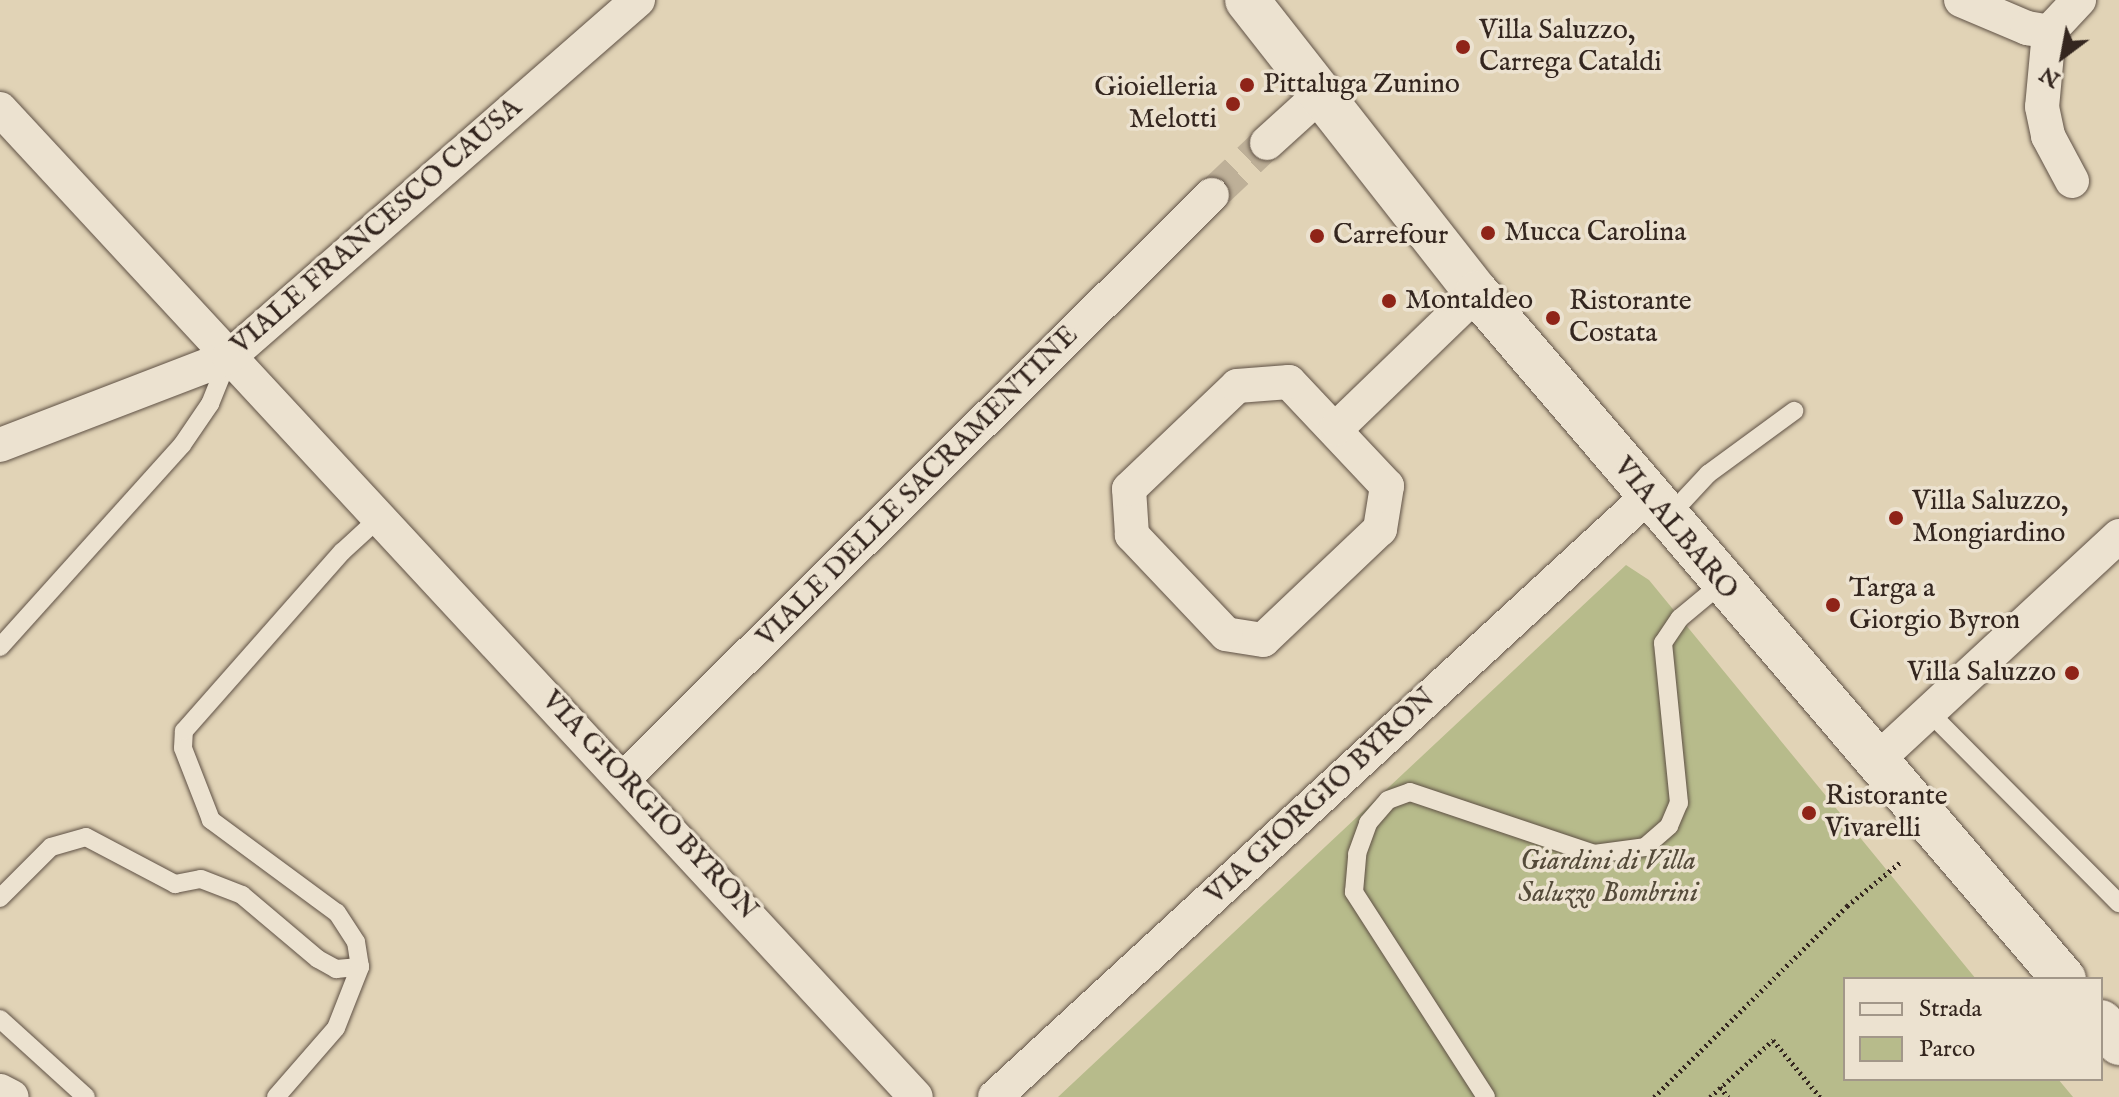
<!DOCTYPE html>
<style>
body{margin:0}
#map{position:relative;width:2119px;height:1097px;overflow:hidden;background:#e1d3b6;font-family:"IM FELL English",serif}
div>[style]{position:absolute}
.green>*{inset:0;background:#b7bb8b}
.street-tunnel>*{height:34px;margin-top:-17px;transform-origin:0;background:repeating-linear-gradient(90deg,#beb098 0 34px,transparent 0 51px)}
.path>*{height:5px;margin-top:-2.5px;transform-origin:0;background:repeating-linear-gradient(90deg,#34261f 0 2px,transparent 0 6px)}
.roads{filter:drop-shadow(0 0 2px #5f5145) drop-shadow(0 0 2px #5f5145)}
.lane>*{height:18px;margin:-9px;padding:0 9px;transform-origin:9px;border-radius:9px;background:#ece2d0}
.street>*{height:34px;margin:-17px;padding:0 17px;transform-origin:17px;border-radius:17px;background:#ece2d0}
.secondary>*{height:44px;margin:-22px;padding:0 22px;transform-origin:22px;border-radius:22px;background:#ece2d0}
.dots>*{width:22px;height:22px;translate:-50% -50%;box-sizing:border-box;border:4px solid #ece2d0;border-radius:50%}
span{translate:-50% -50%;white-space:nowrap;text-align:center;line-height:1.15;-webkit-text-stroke:7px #ece2d0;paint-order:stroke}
.poi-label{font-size:28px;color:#34261f}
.left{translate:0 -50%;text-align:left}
.right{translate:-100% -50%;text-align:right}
.street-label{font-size:28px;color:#34261f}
.park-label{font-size:28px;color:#554b3a;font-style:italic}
.legend{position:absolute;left:1843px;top:977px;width:260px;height:104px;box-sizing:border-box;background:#ece2d0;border:2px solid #a29789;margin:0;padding:10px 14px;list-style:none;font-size:24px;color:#34261f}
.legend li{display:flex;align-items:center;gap:16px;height:40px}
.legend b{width:40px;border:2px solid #a29789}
.north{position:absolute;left:2023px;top:16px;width:80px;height:80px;-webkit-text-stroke:6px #ece2d0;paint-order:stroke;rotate:212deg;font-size:22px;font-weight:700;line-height:32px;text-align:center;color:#34261f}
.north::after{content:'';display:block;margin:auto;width:28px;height:36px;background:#34261f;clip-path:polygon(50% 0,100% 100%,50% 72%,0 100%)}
</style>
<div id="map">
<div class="green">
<div style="clip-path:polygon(1626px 565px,1649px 580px,1976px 979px,1845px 979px,1845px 1079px,2058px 1079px,2073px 1097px,1058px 1097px)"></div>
</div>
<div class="street-tunnel">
<div style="left:1212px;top:195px;width:76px;rotate:-43.4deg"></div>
</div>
<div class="path">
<div style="left:1720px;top:1087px;width:13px;rotate:51deg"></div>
<div style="left:1654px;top:1097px;width:272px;rotate:-44.7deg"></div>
<div style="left:1847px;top:906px;width:71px;rotate:-39.3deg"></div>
<div style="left:1710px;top:1097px;width:85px;rotate:-42.1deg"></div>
<div style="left:1773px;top:1040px;width:74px;rotate:50.5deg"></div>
</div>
<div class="roads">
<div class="lane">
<div style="left:1668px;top:517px;width:59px;rotate:-47.1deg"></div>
<div style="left:1708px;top:474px;width:107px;rotate:-36.2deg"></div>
<div style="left:0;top:647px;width:272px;rotate:-48deg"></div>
<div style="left:182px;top:445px;width:50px;rotate:-55.7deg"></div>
<div style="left:210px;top:404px;width:51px;rotate:-68deg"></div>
<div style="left:1930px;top:713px;width:268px;rotate:45.2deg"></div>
<div style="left:0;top:898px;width:72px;rotate:-45deg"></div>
<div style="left:51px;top:847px;width:36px;rotate:-16deg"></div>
<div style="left:86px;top:837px;width:101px;rotate:27.8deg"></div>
<div style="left:175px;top:884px;width:26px;rotate:-11deg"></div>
<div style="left:201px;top:879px;width:44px;rotate:21.3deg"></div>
<div style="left:242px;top:895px;width:99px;rotate:40.1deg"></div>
<div style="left:318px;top:959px;width:21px;rotate:29deg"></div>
<div style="left:336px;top:969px;width:24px;rotate:-5deg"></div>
<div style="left:0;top:1019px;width:116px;rotate:42.2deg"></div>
<div style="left:276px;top:1097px;width:91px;rotate:-49deg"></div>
<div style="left:336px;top:1028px;width:66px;rotate:-68.5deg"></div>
<div style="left:360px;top:967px;width:25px;rotate:-99deg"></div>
<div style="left:356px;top:942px;width:35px;rotate:-123deg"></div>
<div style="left:337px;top:913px;width:157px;rotate:-143.6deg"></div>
<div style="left:211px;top:820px;width:77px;rotate:-111.3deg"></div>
<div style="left:183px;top:748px;width:17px;rotate:-87deg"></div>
<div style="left:184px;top:731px;width:239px;rotate:-48.6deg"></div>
<div style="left:342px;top:552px;width:52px;rotate:-42.6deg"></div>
<div style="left:1486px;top:1097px;width:244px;rotate:-122.8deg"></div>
<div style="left:1354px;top:892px;width:38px;rotate:-85deg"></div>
<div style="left:1357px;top:854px;width:33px;rotate:-70deg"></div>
<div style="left:1368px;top:823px;width:30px;rotate:-49deg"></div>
<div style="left:1388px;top:800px;width:23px;rotate:-20deg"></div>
<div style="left:1410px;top:792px;width:194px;rotate:18.6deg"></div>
<div style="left:1594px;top:854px;width:51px;rotate:-7.8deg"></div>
<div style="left:1645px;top:847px;width:32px;rotate:-41deg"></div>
<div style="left:1669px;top:826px;width:25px;rotate:-67deg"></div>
<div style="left:1679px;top:803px;width:161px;rotate:-95.7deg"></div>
<div style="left:1663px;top:643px;width:30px;rotate:-56deg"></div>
<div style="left:1680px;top:618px;width:53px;rotate:-39.7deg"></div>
</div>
<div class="street">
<div style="left:1961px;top:0;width:72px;rotate:23deg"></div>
<div style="left:2027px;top:28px;width:22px;rotate:10deg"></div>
<div style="left:2049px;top:32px;width:44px;rotate:-46.8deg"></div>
<div style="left:2049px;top:32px;width:75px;rotate:95.3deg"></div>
<div style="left:2042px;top:107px;width:30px;rotate:78deg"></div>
<div style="left:2048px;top:136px;width:51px;rotate:61.9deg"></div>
<div style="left:0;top:109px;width:1347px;rotate:47.17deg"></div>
<div style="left:1267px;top:143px;width:72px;rotate:-42.2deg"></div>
<div style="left:1289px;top:382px;width:143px;rotate:46.7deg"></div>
<div style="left:1387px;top:486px;width:44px;rotate:99.2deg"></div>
<div style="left:1380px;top:529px;width:161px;rotate:136.5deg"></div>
<div style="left:1263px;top:640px;width:37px;rotate:-171deg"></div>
<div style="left:1226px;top:634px;width:137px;rotate:-133.5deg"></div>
<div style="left:1132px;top:535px;width:46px;rotate:-93.7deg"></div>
<div style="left:1129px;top:489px;width:149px;rotate:-43.6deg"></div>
<div style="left:1237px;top:386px;width:52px;rotate:-4.4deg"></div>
<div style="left:1336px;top:429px;width:196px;rotate:-44deg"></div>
<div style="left:0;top:445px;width:245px;rotate:-21deg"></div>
<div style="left:229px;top:357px;width:543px;rotate:-41.12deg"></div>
<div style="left:1876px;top:761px;width:331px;rotate:-42.8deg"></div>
<div style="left:624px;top:778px;width:828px;rotate:-44.76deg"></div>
<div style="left:0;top:1091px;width:13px;rotate:27deg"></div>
<div style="left:995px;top:1097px;width:886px;rotate:-42.62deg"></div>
</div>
<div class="secondary">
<div style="left:1247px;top:0;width:372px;rotate:51.9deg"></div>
<div style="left:1477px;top:293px;width:903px;rotate:49.45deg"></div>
<div style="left:2101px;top:1022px;width:28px;rotate:49deg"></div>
</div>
</div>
<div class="dots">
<div style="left:1463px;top:47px;background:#8f2418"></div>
<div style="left:1247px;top:85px;background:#8f2418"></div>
<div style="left:1233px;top:104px;background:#8f2418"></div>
<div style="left:1488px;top:233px;background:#8f2418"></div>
<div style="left:1317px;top:236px;background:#8f2418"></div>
<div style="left:1389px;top:301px;background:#8f2418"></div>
<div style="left:1553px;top:318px;background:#8f2418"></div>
<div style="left:1896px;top:518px;background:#8f2418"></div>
<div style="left:1833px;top:605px;background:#8f2418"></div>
<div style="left:2072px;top:673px;background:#8f2418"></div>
<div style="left:1809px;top:813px;background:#8f2418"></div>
</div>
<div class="poi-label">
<span class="left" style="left:1479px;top:47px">Villa Saluzzo,<br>Carrega Cataldi</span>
<span class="left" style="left:1263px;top:85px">Pittaluga Zunino</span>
<span class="right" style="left:1217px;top:104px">Gioielleria<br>Melotti</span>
<span class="left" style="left:1504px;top:233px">Mucca Carolina</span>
<span class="left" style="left:1333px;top:236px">Carrefour</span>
<span class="left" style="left:1405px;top:301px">Montaldeo</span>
<span class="left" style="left:1569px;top:318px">Ristorante<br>Costata</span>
<span class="left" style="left:1912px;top:518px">Villa Saluzzo,<br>Mongiardino</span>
<span class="left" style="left:1849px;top:605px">Targa a<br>Giorgio Byron</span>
<span class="right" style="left:2056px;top:673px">Villa Saluzzo</span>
<span class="left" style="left:1825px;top:813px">Ristorante<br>Vivarelli</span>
</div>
<div class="street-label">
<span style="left:377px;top:227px;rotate:-41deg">VIALE FRANCESCO CAUSA</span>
<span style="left:918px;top:487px;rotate:-45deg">VIALE DELLE SACRAMENTINE</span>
<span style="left:1675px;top:529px;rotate:50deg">VIA ALBARO</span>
<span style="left:1321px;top:797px;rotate:-43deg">VIA GIORGIO BYRON</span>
<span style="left:649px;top:806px;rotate:47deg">VIA GIORGIO BYRON</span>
</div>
<div class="park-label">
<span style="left:1608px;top:878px">Giardini di Villa<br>Saluzzo Bombrini</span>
</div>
<ul class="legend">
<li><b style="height:10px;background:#ece2d0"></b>Strada</li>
<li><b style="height:22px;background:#b7bb8b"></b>Parco</li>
</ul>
<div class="north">N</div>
</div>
